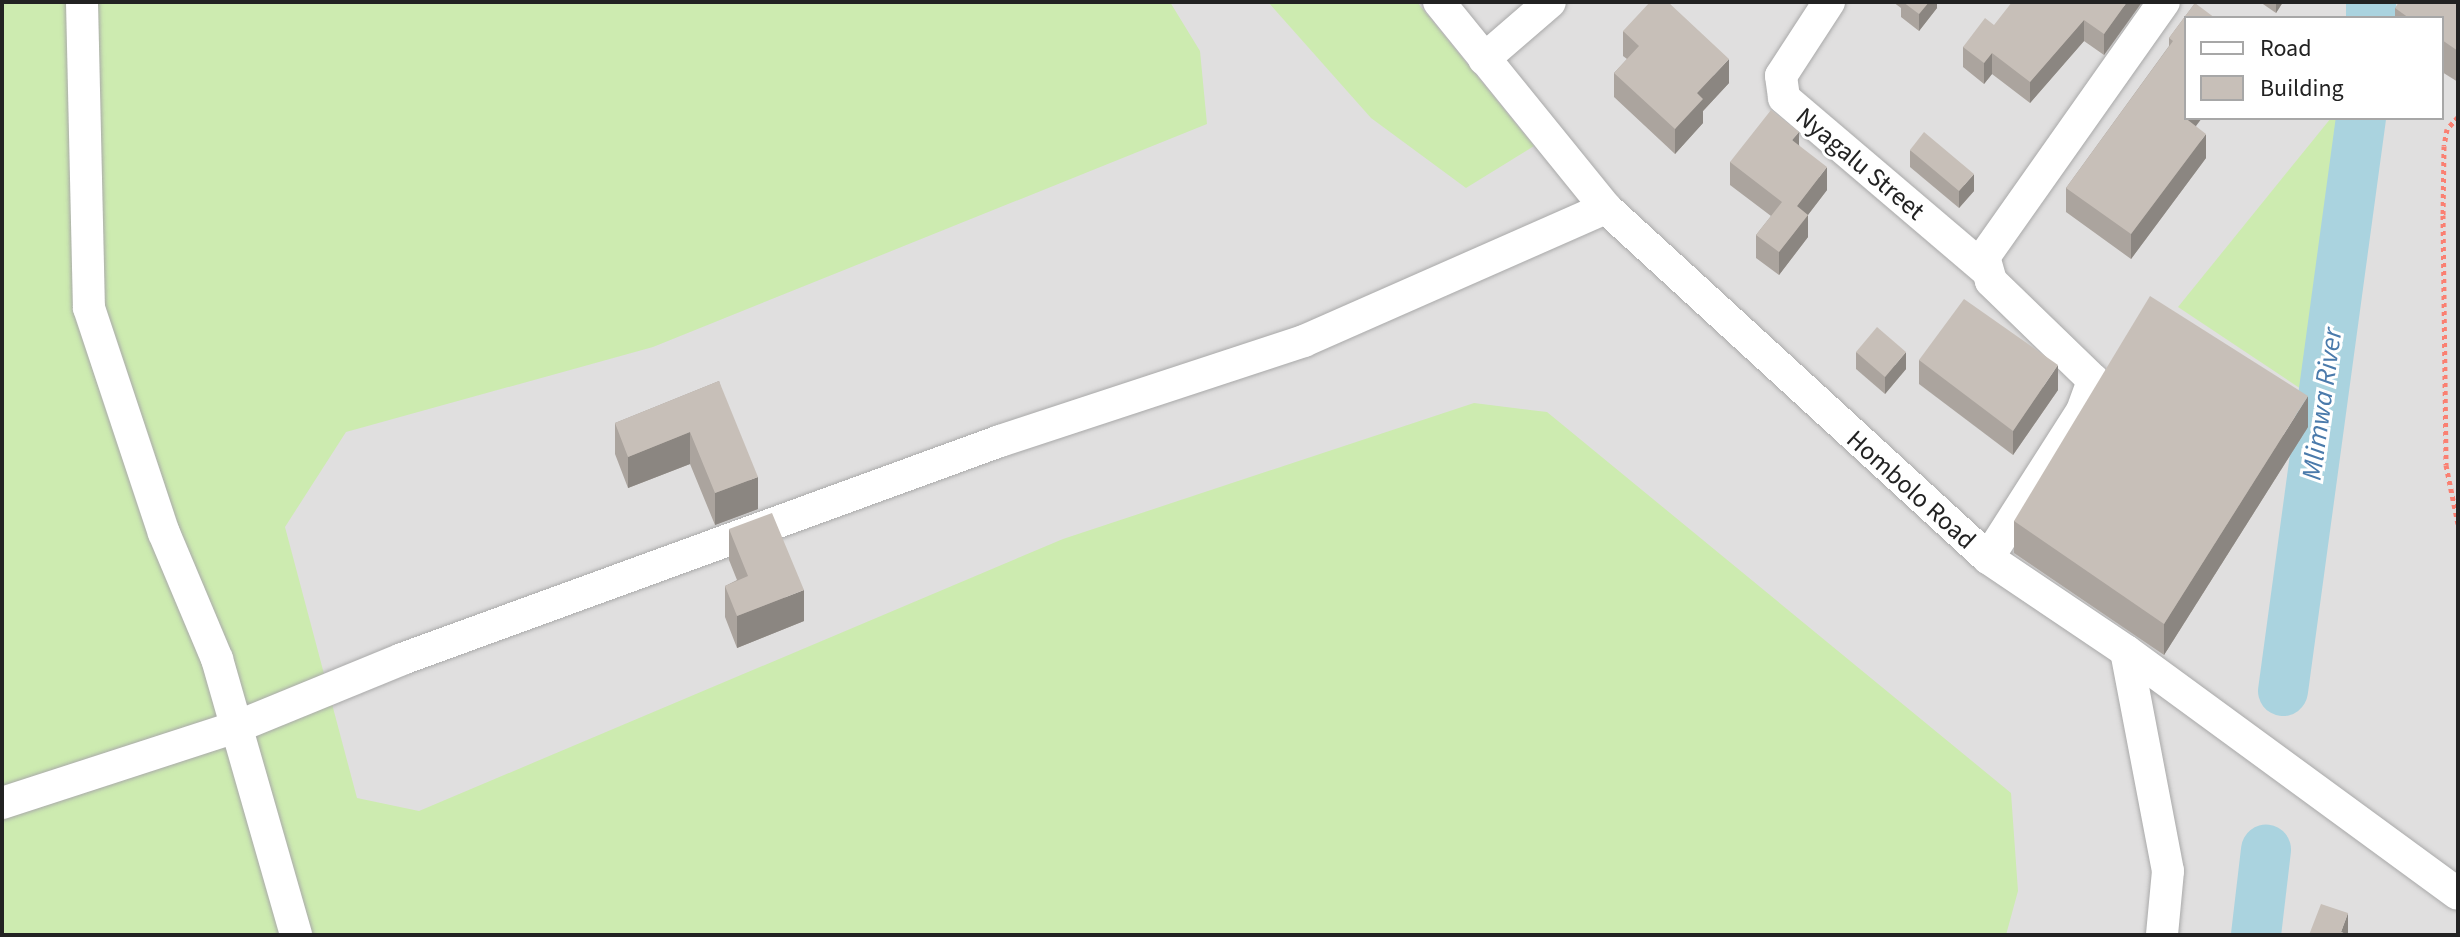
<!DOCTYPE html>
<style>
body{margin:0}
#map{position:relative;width:2460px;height:937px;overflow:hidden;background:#f2efe9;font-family:"Source Sans 3",sans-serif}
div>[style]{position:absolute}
.residential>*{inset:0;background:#e0dfdf}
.grass>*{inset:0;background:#cdebb0}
.river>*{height:50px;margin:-25px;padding:0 25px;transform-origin:25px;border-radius:25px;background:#aad3df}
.path>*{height:5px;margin-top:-2.5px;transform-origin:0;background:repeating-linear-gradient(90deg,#fa8072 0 4px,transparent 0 8px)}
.roads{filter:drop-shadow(0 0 2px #a9a9a9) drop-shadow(0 0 2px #a9a9a9)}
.minor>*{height:32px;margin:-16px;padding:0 16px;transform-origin:16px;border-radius:16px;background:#fff}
.wall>*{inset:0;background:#aba49e}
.shaded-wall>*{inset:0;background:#8b8681}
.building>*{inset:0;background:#c7bfb8}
span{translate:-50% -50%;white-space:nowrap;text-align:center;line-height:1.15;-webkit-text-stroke:6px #fff;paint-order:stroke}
.street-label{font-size:26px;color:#222}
.water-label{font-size:28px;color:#4a7aab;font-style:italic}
.frame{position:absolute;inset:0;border:4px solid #222;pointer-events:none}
.legend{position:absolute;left:2184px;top:16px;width:260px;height:104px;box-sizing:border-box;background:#fff;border:2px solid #a7a7a7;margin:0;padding:10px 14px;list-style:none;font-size:24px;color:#222}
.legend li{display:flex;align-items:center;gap:16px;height:40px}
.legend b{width:40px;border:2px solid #a7a7a7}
</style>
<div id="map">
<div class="residential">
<div style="clip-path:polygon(evenodd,2px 2px,2458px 2px,2458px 935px,2px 935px,2px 2px,2186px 18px,2442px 18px,2442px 118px,2186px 118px,2186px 18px)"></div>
</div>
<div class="grass">
<div style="clip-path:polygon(2px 2px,1170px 2px,1200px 51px,1207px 124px,653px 347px,346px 432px,285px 527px,357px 798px,419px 811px,1063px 539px,1474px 403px,1547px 412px,2011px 793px,2018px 891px,2006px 935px,2px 935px)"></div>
<div style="clip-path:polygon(1268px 2px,1417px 2px,1534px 146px,1466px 188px,1371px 118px)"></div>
<div style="clip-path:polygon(2331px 118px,2344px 118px,2307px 393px,2178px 307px)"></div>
</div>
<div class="river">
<div style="left:2371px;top:2px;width:16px;rotate:90deg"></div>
<div style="left:2283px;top:691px;width:578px;rotate:-82.25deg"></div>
<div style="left:2256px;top:935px;width:86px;rotate:-83.3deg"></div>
</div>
<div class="path">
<div style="left:2458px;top:117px;width:16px;rotate:133deg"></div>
<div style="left:2447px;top:129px;width:17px;rotate:100deg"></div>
<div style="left:2444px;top:146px;width:69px;rotate:90.8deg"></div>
<div style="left:2443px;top:215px;width:250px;rotate:89.3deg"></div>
<div style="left:2446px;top:465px;width:60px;rotate:78.5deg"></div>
</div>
<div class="roads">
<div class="minor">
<div style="left:82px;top:2px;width:306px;rotate:88.7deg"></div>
<div style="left:89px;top:308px;width:237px;rotate:71.6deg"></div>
<div style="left:164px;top:533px;width:137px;rotate:67.2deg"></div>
<div style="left:217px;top:659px;width:287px;rotate:74deg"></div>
<div style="left:1439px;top:2px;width:265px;rotate:51deg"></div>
<div style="left:1606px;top:208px;width:518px;rotate:42.5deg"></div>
<div style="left:1988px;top:558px;width:166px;rotate:34deg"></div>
<div style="left:2126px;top:651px;width:411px;rotate:36.2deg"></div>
<div style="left:1829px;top:2px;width:88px;rotate:123deg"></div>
<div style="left:1781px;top:76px;width:22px;rotate:82deg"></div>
<div style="left:1784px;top:98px;width:264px;rotate:40.4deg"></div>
<div style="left:1484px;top:59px;width:87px;rotate:-40.8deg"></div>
<div style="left:1988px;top:558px;width:174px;rotate:-57.4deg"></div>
<div style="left:2082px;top:411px;width:33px;rotate:-70deg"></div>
<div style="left:2093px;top:380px;width:142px;rotate:-135.9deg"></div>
<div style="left:1991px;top:281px;width:25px;rotate:-106deg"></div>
<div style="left:1984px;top:257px;width:312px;rotate:-54.8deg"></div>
<div style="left:2126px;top:651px;width:224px;rotate:79.2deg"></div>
<div style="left:2168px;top:871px;width:64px;rotate:95.4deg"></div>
<div style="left:2px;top:803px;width:249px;rotate:-18deg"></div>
<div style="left:239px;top:726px;width:176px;rotate:-22.3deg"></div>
<div style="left:402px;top:659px;width:636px;rotate:-20.03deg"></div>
<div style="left:1000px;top:441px;width:320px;rotate:-18.2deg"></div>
<div style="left:1304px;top:341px;width:330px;rotate:-23.8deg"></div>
</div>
</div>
<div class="wall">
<div style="clip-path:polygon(1893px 2px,1937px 2px,1937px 8px,1919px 31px,1901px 17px,1901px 8px)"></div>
<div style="clip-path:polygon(2142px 2px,2104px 55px,2084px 41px,2030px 103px,1992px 74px,1984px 84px,1963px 67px,1963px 47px)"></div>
<div style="clip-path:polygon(2260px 2px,2283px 2px,2276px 13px)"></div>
<div style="clip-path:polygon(2458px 2px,2458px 82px,2442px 72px,2442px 18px,2395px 18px,2395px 8px)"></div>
<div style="clip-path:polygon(2195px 3px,2196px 126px,2206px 158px,2131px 259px,2066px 212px,2066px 188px,2169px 46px,2169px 38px)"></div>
<div style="clip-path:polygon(1623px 31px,1729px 83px,1703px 111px,1703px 123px,1675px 154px,1614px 97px,1614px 73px,1627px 59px,1623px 56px)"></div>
<div style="clip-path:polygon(1799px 145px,1827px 190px,1808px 215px,1808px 237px,1779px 275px,1756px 258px,1756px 235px,1771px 216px,1730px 185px,1730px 162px)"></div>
<div style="clip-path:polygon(1910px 150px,1974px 191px,1959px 208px,1910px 167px)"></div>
<div style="clip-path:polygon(1856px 352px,1906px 369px,1885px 394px,1856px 369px)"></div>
<div style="clip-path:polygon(1919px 360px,2058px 390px,2013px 455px,1919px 384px)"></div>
<div style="clip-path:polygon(719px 381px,758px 509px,715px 525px,690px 464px,628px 488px,615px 454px,615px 423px)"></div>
<div style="clip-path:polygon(2308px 427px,2164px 655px,2014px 553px,2014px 521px)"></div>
<div style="clip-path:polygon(729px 529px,804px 621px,737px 648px,725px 617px,725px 586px,737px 580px,729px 560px)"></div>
</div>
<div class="shaded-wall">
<div style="clip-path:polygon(1929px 2px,1937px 2px,1937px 8px,1919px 31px,1919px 14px)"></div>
<div style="clip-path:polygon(2127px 2px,2142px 2px,2104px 55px,2104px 34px)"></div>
<div style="clip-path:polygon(2276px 2px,2283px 2px,2276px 13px)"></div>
<div style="clip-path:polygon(2084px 20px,2084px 41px,2030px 103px,2030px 82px)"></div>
<div style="clip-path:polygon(1992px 53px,1992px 74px,1984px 84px,1984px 63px)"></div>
<div style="clip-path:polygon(1729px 59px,1729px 83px,1703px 111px,1703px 123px,1675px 154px,1675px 129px,1697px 93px)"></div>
<div style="clip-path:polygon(2186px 114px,2186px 118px,2202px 118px,2184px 142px,2184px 117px)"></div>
<div style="clip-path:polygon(1799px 132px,1799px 154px,1792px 140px)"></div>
<div style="clip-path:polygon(2206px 134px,2206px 158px,2131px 259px,2131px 234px)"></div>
<div style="clip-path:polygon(1827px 167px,1827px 190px,1797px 229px,1797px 206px)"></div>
<div style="clip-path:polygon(1974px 174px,1974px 191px,1959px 208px,1959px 191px)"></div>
<div style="clip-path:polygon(1808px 215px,1808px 237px,1779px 275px,1779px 252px)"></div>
<div style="clip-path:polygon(1906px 352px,1906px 369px,1885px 394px,1885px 377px)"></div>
<div style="clip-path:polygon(2058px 365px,2058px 390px,2013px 455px,2013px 431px)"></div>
<div style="clip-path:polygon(2308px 396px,2308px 427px,2164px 655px,2164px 624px)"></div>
<div style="clip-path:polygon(690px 432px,690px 464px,628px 488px,628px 457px)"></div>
<div style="clip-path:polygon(758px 477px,758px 509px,715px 525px,715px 493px)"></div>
<div style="clip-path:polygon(804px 590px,804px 621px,737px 648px,737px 616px)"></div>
<div style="clip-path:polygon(2348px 913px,2348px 935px,2341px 932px)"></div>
</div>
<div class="building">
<div style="clip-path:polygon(1650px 2px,1668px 2px,1729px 59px,1697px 93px,1703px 99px,1675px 129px,1614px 73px,1639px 46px,1623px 31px)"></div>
<div style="clip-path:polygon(1903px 2px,1929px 2px,1919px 14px)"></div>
<div style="clip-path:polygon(2012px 2px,2127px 2px,2104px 34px,2084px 20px,2030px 82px,1992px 53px,1984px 63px,1963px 47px,1985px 18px,1994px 25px)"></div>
<div style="clip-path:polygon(2399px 2px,2458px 2px,2458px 51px,2442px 40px,2442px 18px,2409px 18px,2395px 8px)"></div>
<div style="clip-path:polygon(2195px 3px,2215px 18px,2186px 18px,2186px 114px,2184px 117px,2206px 134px,2131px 234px,2066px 188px,2173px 41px,2169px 38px)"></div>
<div style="clip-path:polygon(1771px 110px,1799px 132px,1792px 140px,1827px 167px,1797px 206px,1808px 215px,1779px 252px,1756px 235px,1782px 202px,1730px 162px)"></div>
<div style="clip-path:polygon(1924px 132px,1974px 174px,1959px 191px,1910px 150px)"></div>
<div style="clip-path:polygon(2150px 296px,2308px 396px,2164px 624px,2014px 521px)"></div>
<div style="clip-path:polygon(1964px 299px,2058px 365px,2013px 431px,1919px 360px)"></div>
<div style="clip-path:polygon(1877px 327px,1906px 352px,1885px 377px,1856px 352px)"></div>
<div style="clip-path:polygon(719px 381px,758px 477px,715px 493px,690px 432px,628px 457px,615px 423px)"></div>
<div style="clip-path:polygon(772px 513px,804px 590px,737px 616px,725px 586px,748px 576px,729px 529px)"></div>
<div style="clip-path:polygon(2321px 904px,2348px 913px,2341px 932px,2349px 935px,2309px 935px)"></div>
</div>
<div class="street-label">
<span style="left:1860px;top:164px;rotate:40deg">Nyagalu Street</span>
<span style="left:1911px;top:490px;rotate:42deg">Hombolo Road</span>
</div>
<div class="water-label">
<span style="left:2322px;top:404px;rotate:-82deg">Mlimwa River</span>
</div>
<div class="frame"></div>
<ul class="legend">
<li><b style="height:10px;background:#fff"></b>Road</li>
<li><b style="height:22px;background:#c7bfb8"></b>Building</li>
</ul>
</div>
